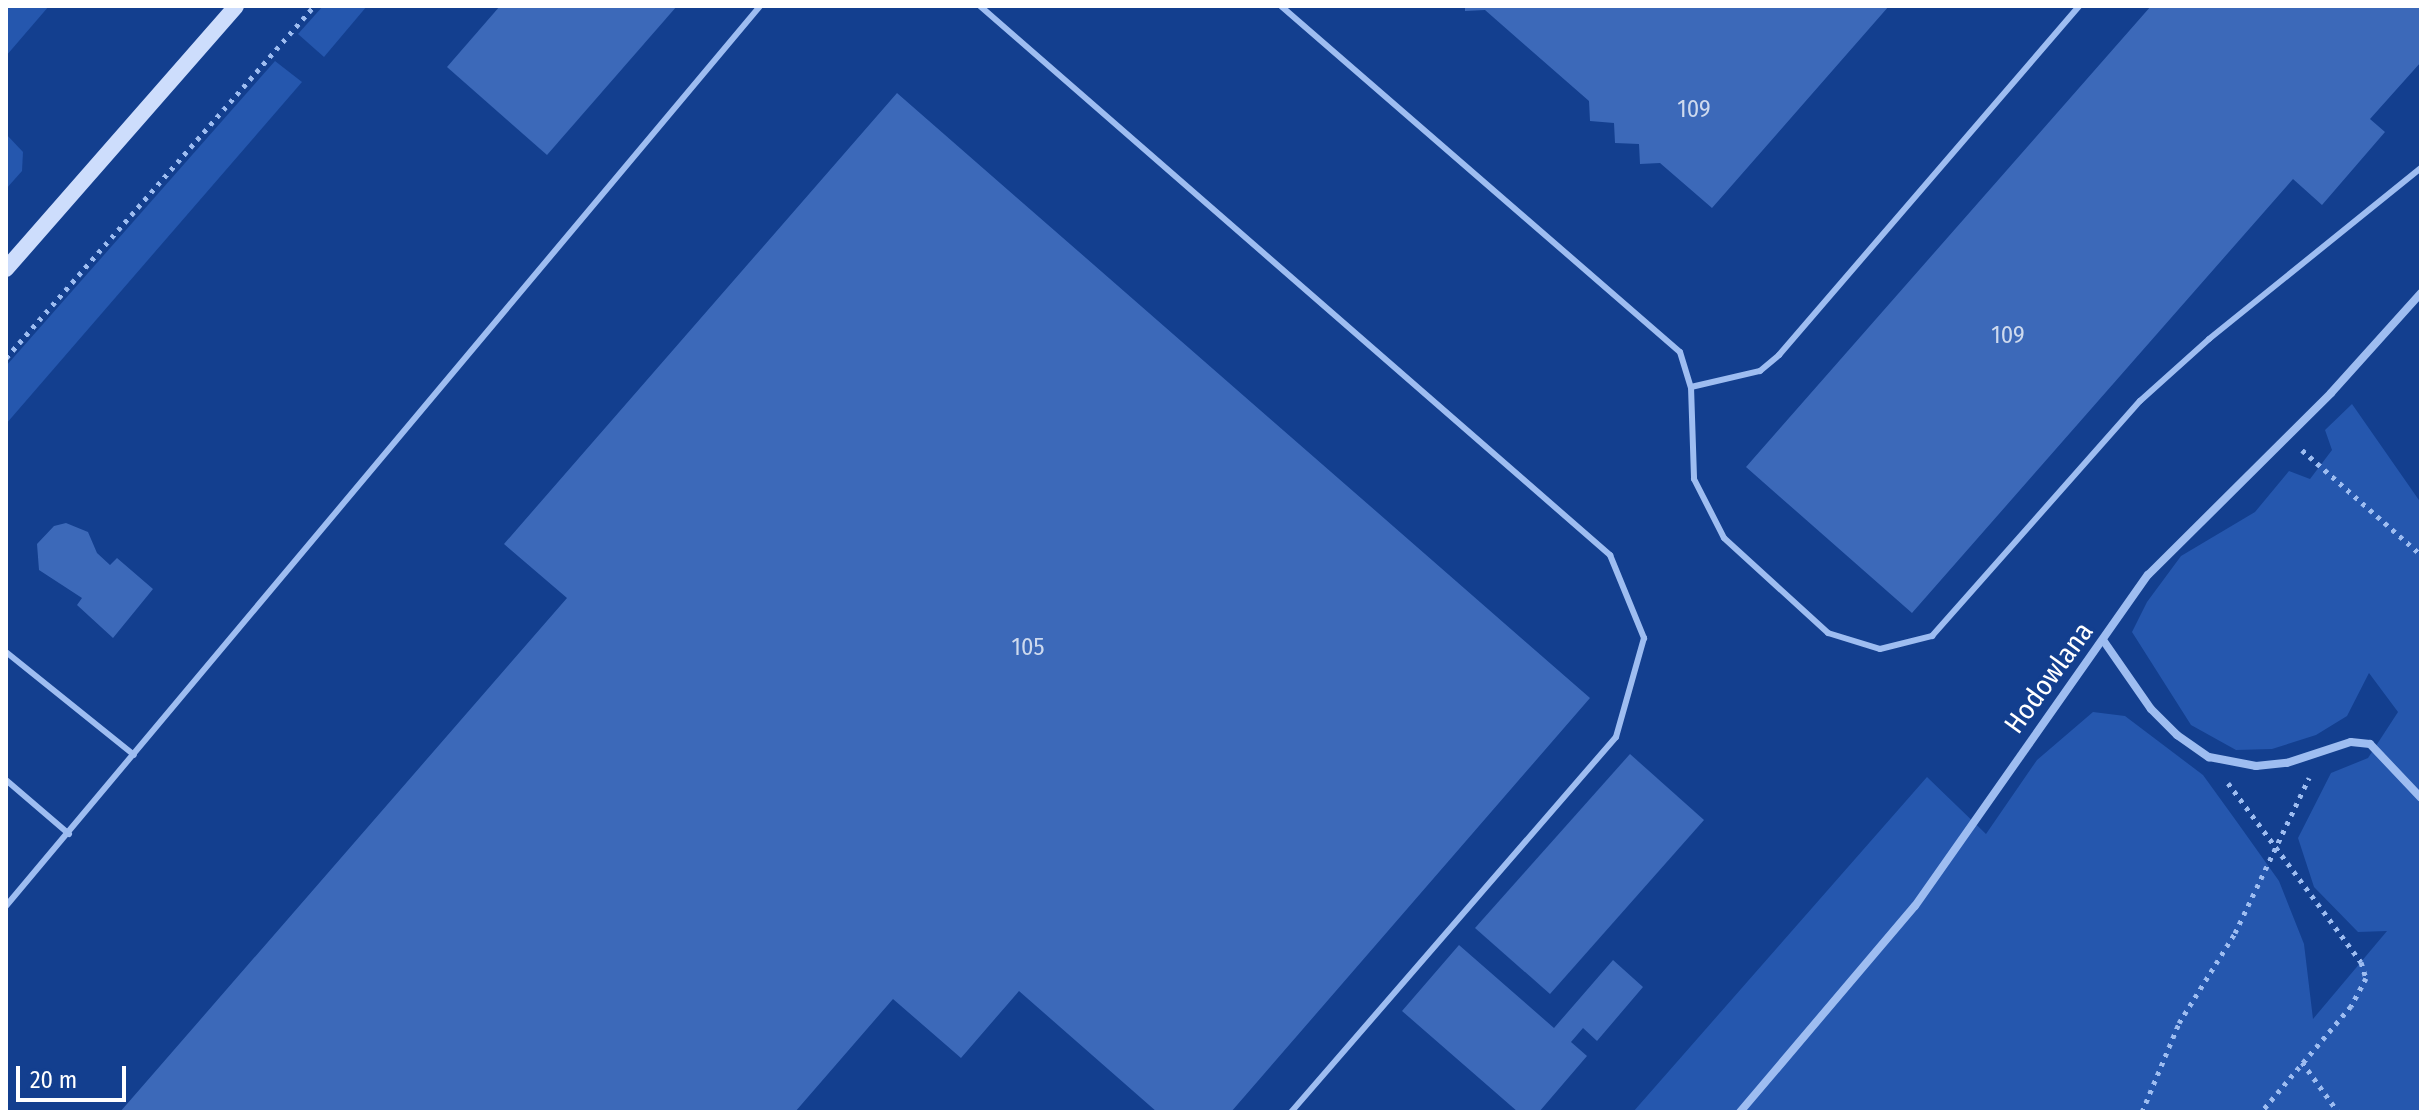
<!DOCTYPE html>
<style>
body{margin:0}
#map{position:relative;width:2427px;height:1118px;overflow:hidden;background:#133f8f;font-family:"Fira Sans Condensed",sans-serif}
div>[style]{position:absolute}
.green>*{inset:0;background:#2557ae}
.building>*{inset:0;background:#3c69b9}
.path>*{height:5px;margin-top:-2.5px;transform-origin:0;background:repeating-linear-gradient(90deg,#9ebdf1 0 4px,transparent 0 10px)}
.lane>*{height:6px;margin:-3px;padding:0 3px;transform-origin:3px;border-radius:3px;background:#9ebdf1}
.street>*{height:8px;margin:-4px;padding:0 4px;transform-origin:4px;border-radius:4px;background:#9ebdf1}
.secondary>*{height:16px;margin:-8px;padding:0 8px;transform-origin:8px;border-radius:8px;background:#cdddfc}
span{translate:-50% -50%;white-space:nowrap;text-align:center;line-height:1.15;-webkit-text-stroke:6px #133f8f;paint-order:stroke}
.number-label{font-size:24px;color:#cedaee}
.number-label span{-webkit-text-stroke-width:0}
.street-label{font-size:28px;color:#fff}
.frame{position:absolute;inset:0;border:8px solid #fff;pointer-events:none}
.scale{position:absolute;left:16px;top:1066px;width:110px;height:36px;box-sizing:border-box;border:4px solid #fff;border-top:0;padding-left:10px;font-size:24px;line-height:28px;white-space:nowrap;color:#fff;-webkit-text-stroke:6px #133f8f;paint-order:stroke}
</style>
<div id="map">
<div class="green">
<div style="clip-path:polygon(6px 6px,49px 6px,6px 56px)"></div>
<div style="clip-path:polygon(323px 6px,367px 6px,324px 57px,298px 34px)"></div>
<div style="clip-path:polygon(275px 61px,302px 82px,6px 424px,6px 366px)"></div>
<div style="clip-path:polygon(6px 134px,23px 152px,22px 171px,6px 189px)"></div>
<div style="clip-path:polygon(2352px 404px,2421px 503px,2421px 1112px,1633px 1112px,1927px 777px,1986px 834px,2037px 760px,2093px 712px,2125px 716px,2203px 775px,2237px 822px,2279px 881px,2304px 944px,2313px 1019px,2387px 931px,2358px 932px,2314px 887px,2298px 838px,2331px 773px,2368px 758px,2398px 712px,2369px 673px,2347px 716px,2316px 735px,2272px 749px,2236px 750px,2191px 725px,2132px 632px,2147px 602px,2181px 556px,2255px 512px,2289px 471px,2310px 479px,2332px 450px,2325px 430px)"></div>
</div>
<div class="building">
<div style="clip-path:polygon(500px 6px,677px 6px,547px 155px,447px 67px)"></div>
<div style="clip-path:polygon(1465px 6px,1889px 6px,1712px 208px,1660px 163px,1640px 164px,1639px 144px,1615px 143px,1614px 123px,1590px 121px,1589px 101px,1485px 10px,1465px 11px)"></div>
<div style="clip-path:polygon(2151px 6px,2421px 6px,2421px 62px,2370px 119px,2385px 132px,2322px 205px,2293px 179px,1912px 613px,1746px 467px)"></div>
<div style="clip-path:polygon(897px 93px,1590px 698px,1231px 1112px,1157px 1112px,1019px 991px,961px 1058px,893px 999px,795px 1112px,120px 1112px,567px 598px,504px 544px)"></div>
<div style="clip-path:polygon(66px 523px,88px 532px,97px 553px,110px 565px,117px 558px,153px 589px,113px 638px,77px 605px,82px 598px,39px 570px,37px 544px,54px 526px)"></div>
<div style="clip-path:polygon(1630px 754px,1704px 820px,1550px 994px,1475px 928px)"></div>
<div style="clip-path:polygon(1459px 945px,1554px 1028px,1613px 960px,1643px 987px,1597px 1041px,1583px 1028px,1571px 1042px,1587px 1056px,1539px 1112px,1518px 1112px,1402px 1011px)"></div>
</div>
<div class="path">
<div style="left:6px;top:358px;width:468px;rotate:-48.8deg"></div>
<div style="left:2302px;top:450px;width:159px;rotate:41.4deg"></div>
<div style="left:2228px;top:783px;width:223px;rotate:53.4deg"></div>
<div style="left:2361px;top:962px;width:17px;rotate:73deg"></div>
<div style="left:2366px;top:978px;width:32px;rotate:118deg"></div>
<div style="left:2351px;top:1006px;width:139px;rotate:130.3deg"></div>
<div style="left:2302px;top:1062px;width:62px;rotate:54.2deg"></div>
<div style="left:2142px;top:1112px;width:96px;rotate:-67.4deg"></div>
<div style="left:2179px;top:1023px;width:106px;rotate:-58.1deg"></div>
<div style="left:2235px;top:933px;width:172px;rotate:-64.5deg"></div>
</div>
<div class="lane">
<div style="left:980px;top:6px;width:836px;rotate:41.07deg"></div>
<div style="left:1610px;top:555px;width:90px;rotate:67.7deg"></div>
<div style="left:1644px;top:638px;width:103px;rotate:105.8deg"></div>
<div style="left:1616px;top:737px;width:496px;rotate:130.9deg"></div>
<div style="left:1281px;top:6px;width:528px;rotate:40.93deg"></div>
<div style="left:1680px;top:352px;width:37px;rotate:73deg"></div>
<div style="left:1691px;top:387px;width:92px;rotate:88.1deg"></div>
<div style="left:1694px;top:479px;width:66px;rotate:63deg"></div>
<div style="left:1724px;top:538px;width:141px;rotate:42.4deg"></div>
<div style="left:1828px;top:633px;width:54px;rotate:17.1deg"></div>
<div style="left:1880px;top:649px;width:54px;rotate:-14deg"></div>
<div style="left:1932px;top:636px;width:314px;rotate:-48.5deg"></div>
<div style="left:2140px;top:401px;width:93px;rotate:-41.9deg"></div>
<div style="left:2209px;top:339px;width:272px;rotate:-38.9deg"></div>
<div style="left:1691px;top:387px;width:71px;rotate:-13.1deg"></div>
<div style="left:1760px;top:371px;width:25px;rotate:-40deg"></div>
<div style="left:1779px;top:355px;width:460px;rotate:-49.3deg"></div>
<div style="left:6px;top:652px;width:164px;rotate:38.8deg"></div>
<div style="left:6px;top:780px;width:83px;rotate:40.6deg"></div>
<div style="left:6px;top:906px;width:1174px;rotate:-50.04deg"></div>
</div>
<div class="street">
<div style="left:2103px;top:640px;width:84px;rotate:55.2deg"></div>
<div style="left:2151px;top:709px;width:37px;rotate:45deg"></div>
<div style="left:2177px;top:735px;width:39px;rotate:35deg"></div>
<div style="left:2209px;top:757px;width:48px;rotate:10.8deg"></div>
<div style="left:2256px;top:766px;width:31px;rotate:-6deg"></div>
<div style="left:2287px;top:763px;width:67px;rotate:-18.2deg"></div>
<div style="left:2351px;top:742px;width:19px;rotate:6deg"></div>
<div style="left:2370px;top:744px;width:74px;rotate:46.6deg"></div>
<div style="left:1740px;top:1112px;width:270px;rotate:-49.7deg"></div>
<div style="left:1915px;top:906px;width:405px;rotate:-54.9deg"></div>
<div style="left:2148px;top:575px;width:258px;rotate:-44.8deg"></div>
<div style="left:2331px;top:393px;width:135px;rotate:-48deg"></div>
</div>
<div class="secondary">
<div style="left:6px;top:269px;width:349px;rotate:-48.8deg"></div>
</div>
<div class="number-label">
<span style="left:1694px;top:110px">109</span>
<span style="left:2008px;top:336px">109</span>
<span style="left:1028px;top:648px">105</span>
</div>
<div class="street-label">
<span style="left:2049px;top:678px;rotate:-54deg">Hodowlana</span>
</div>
<div class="frame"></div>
<div class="scale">20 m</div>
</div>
